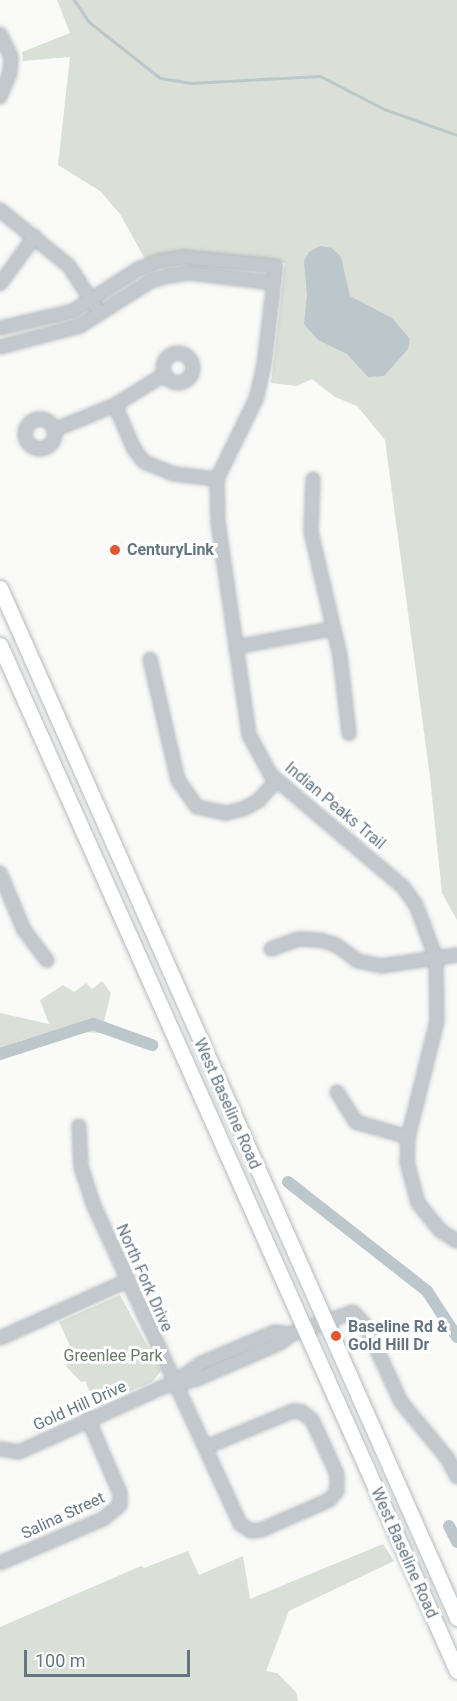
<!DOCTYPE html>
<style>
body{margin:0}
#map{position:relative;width:457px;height:1701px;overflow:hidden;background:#fafaf8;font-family:Roboto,sans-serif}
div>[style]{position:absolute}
.green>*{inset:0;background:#dadfd7}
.water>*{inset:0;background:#bbc7cb}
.stream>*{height:3px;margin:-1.5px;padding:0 1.5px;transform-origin:1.5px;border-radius:1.5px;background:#bbc7cb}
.canal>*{height:12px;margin:-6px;padding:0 6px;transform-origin:6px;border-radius:6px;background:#bbc7cb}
.roads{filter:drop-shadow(0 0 2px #b5babe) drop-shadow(0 0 2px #b5babe)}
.minor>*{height:12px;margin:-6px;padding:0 6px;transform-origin:6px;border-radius:6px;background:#c3c8cc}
.minor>.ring{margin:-6px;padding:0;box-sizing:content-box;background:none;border:12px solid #c3c8cc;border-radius:50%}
.major>*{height:15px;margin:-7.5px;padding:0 7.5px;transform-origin:7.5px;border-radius:7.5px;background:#fff}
.dots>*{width:16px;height:16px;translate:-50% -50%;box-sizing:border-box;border:3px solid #fff;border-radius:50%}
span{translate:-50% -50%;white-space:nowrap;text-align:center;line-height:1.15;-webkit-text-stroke:6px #fff;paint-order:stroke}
.poi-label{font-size:16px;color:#657683;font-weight:700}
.left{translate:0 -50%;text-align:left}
.street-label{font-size:16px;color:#657683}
.park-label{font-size:16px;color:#687a64}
.scale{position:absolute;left:24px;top:1650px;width:166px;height:27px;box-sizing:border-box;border:3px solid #657683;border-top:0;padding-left:8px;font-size:18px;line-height:21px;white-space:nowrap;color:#657683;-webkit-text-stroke:4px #fff;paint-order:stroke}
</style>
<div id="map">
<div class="green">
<div style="clip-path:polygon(57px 0,457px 0,457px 920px,442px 893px,430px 777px,385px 440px,357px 406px,335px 397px,312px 379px,297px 386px,271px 383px,285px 263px,174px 253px,145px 259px,120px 214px,100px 191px,58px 165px,70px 57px,23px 61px,22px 52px,70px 33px)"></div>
<div style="clip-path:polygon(102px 981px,111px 993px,101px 1033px,61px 1031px,22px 1040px,0 1054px,0 1013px,49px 1024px,40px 1000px,63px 985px,74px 992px,86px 983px,92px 989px)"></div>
<div style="clip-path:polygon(120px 1295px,161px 1371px,152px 1382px,96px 1405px,85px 1381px,81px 1382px,66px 1366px,74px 1355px,59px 1322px)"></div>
<div style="clip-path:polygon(383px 1544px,394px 1561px,289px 1611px,266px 1671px,277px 1673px,296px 1692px,298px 1701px,0 1701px,0 1627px,141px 1566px,144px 1568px,188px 1551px,199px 1575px,243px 1556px,250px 1599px)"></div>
</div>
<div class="water">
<div style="clip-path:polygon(320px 246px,332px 248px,341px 257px,350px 296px,392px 318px,410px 339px,408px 349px,384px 376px,368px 377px,347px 354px,318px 340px,304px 324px,307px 295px,304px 261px,309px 252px)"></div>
</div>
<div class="stream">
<div style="left:74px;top:0;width:27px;rotate:56deg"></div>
<div style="left:89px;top:22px;width:90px;rotate:38.3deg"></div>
<div style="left:160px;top:78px;width:30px;rotate:9deg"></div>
<div style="left:190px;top:83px;width:130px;rotate:-3.1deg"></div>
<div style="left:320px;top:76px;width:72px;rotate:27.3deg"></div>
<div style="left:384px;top:109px;width:77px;rotate:19.6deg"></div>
</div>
<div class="canal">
<div style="left:0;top:1054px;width:98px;rotate:-17.9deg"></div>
<div style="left:93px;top:1024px;width:63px;rotate:19.6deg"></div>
<div style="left:288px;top:1182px;width:177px;rotate:38.1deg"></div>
<div style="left:427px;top:1291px;width:55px;rotate:56.9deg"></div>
<div style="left:449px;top:1526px;width:18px;rotate:63deg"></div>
</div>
<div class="roads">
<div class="minor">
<div style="left:0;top:34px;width:25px;rotate:64deg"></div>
<div style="left:11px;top:57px;width:16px;rotate:94deg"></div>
<div style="left:10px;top:73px;width:26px;rotate:113deg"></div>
<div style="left:0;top:210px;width:89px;rotate:39.1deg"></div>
<div style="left:69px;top:266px;width:48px;rotate:57deg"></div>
<div style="left:0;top:284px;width:59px;rotate:-53.9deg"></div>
<div style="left:0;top:328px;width:75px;rotate:-13.1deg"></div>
<div style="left:73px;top:311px;width:77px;rotate:-32.9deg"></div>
<div style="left:138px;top:269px;width:22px;rotate:-21deg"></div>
<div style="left:159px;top:261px;width:24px;rotate:-9deg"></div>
<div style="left:183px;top:257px;width:93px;rotate:5.5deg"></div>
<div style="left:276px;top:266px;width:100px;rotate:96.9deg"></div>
<div style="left:264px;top:365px;width:35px;rotate:103deg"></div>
<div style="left:256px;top:399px;width:89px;rotate:116deg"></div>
<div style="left:217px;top:479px;width:43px;rotate:88.7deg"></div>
<div style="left:218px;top:522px;width:215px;rotate:81.7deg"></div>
<div style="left:249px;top:735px;width:46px;rotate:61.2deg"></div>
<div style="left:271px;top:775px;width:173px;rotate:40.3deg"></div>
<div style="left:403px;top:887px;width:22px;rotate:54deg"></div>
<div style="left:416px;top:905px;width:57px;rotate:69.3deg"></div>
<div style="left:436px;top:958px;width:63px;rotate:89.1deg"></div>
<div style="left:437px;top:1021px;width:120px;rotate:104deg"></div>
<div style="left:408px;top:1137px;width:25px;rotate:92deg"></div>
<div style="left:407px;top:1162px;width:42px;rotate:75deg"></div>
<div style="left:418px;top:1203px;width:36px;rotate:51deg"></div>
<div style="left:441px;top:1231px;width:19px;rotate:32deg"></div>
<div style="left:0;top:347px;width:83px;rotate:-14.7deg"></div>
<div style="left:80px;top:326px;width:84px;rotate:-32.4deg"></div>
<div style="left:151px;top:281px;width:19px;rotate:-16deg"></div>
<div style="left:169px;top:276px;width:20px;rotate:-9deg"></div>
<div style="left:189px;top:273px;width:85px;rotate:6.8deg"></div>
<div class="ring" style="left:163px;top:353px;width:18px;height:18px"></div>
<div style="left:115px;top:405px;width:48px;rotate:66.6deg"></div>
<div style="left:134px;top:449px;width:16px;rotate:52deg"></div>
<div style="left:144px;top:462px;width:32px;rotate:22deg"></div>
<div style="left:174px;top:474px;width:43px;rotate:6.6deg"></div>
<div class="ring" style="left:25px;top:419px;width:18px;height:18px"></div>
<div style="left:54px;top:430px;width:66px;rotate:-22.3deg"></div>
<div style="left:115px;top:405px;width:59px;rotate:-31.8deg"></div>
<div style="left:313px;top:479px;width:53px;rotate:92.2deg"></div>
<div style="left:311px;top:532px;width:127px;rotate:76.8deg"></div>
<div style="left:340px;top:656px;width:78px;rotate:83.3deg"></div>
<div style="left:236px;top:647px;width:97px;rotate:-10.7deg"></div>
<div style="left:150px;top:659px;width:124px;rotate:77deg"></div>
<div style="left:178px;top:780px;width:33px;rotate:55deg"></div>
<div style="left:197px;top:807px;width:30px;rotate:12deg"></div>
<div style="left:226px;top:813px;width:17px;rotate:-13deg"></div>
<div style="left:243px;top:809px;width:17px;rotate:-28deg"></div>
<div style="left:258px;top:801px;width:28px;rotate:-48deg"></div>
<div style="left:0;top:873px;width:62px;rotate:67.2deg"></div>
<div style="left:24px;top:930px;width:38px;rotate:53deg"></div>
<div style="left:271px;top:949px;width:30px;rotate:-20deg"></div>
<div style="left:299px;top:939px;width:21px;rotate:3deg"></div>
<div style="left:320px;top:940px;width:17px;rotate:17deg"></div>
<div style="left:336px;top:945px;width:27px;rotate:36deg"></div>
<div style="left:358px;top:961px;width:24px;rotate:12deg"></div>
<div style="left:381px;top:966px;width:77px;rotate:-8.2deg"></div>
<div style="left:337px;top:1092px;width:36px;rotate:58deg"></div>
<div style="left:356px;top:1122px;width:54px;rotate:16.1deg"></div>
<div style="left:79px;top:1126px;width:41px;rotate:87.2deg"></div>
<div style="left:81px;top:1167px;width:41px;rotate:71.6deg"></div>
<div style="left:94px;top:1206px;width:350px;rotate:65.3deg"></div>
<div style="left:240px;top:1524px;width:13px;rotate:32deg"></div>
<div style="left:251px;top:1531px;width:10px;rotate:-6deg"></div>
<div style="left:261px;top:1530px;width:74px;rotate:-23.8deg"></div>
<div style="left:329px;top:1500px;width:12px;rotate:-48deg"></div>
<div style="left:337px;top:1491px;width:17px;rotate:-90deg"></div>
<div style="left:337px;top:1474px;width:60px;rotate:-114.8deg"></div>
<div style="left:312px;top:1420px;width:13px;rotate:-141deg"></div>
<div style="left:302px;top:1412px;width:9px;rotate:-174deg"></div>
<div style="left:293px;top:1411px;width:94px;rotate:157.5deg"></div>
<div style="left:0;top:1338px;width:139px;rotate:-24.2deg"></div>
<div style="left:174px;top:1383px;width:34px;rotate:-36deg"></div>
<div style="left:202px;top:1363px;width:79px;rotate:-23deg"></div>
<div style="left:275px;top:1332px;width:17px;rotate:7deg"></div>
<div style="left:0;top:1449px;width:19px;rotate:9deg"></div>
<div style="left:19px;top:1452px;width:158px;rotate:-24.3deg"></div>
<div style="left:163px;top:1387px;width:35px;rotate:-13deg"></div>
<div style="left:197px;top:1379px;width:90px;rotate:-23.4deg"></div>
<div style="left:280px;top:1343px;width:15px;rotate:-37deg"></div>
<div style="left:292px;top:1334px;width:65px;rotate:-19.8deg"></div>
<div style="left:353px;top:1312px;width:19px;rotate:47deg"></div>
<div style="left:366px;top:1326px;width:84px;rotate:65.3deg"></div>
<div style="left:401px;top:1402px;width:74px;rotate:50.5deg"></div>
<div style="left:448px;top:1459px;width:20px;rotate:63deg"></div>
<div style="left:0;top:1563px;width:112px;rotate:-23.1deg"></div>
<div style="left:103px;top:1519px;width:22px;rotate:-39deg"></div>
<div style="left:120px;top:1505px;width:12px;rotate:-90deg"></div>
<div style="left:120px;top:1493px;width:81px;rotate:-113.4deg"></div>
</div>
<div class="major">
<div style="left:0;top:588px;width:1127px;rotate:66.07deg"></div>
<div style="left:0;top:645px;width:1123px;rotate:65.99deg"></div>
</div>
</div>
<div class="dots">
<div style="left:115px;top:550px;background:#e4572e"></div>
<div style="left:336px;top:1336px;background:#e4572e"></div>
</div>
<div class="poi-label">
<span class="left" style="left:127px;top:550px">CenturyLink</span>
<span class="left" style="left:348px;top:1336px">Baseline Rd &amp;<br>Gold Hill Dr</span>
</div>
<div class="street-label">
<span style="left:335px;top:806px;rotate:40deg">Indian Peaks Trail</span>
<span style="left:227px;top:1104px;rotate:66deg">West Baseline Road</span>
<span style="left:144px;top:1278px;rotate:66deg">North Fork Drive</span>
<span style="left:80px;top:1406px;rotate:-24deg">Gold Hill Drive</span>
<span style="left:63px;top:1516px;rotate:-25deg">Salina Street</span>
<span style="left:404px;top:1553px;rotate:66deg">West Baseline Road</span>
</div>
<div class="park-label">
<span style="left:113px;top:1356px">Greenlee Park</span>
</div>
<div class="scale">100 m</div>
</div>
